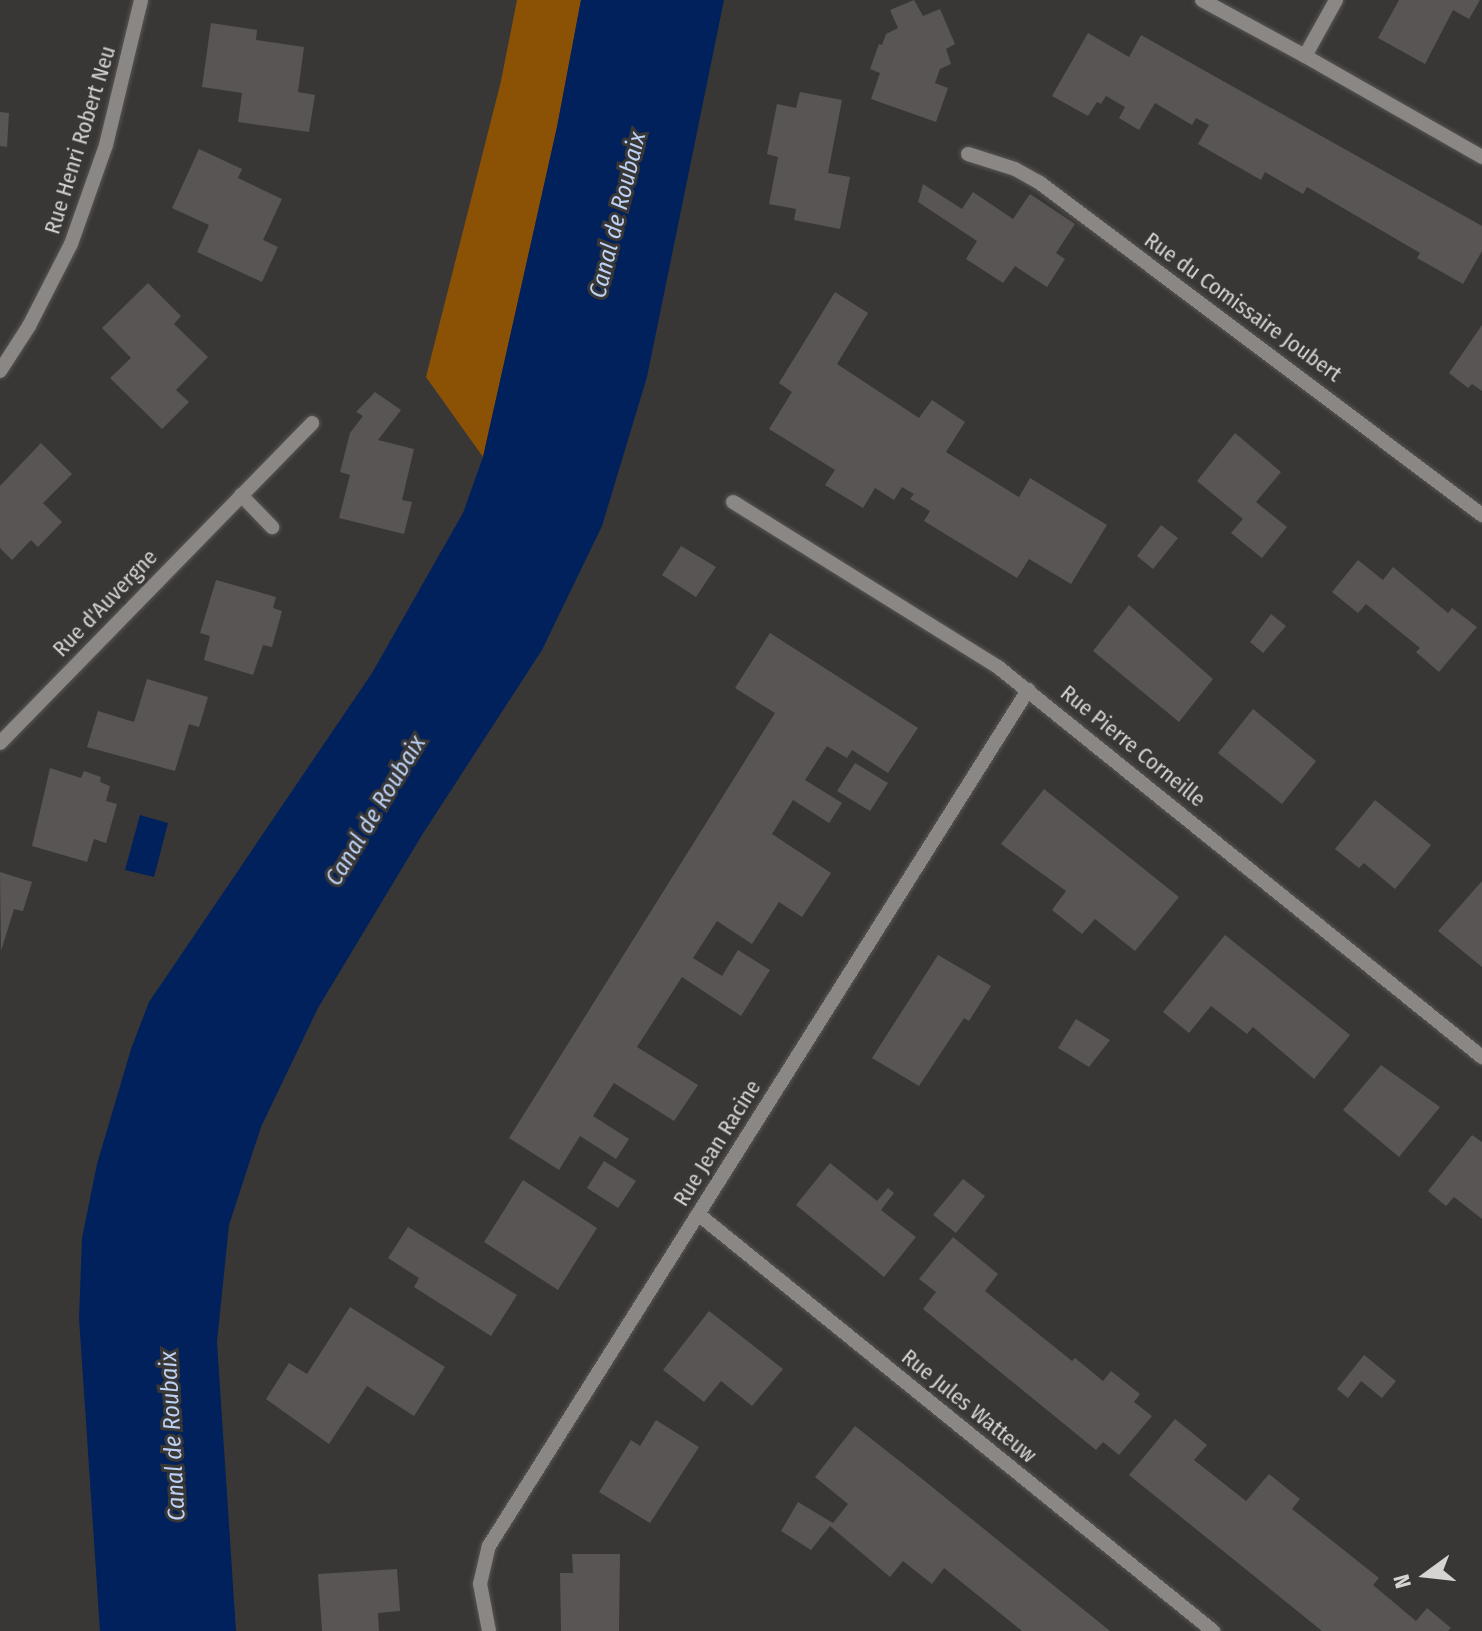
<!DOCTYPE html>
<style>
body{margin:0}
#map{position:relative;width:1482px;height:1631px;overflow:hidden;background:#393735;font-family:"Fira Sans Condensed",sans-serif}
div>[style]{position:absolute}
.green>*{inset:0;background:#8b5206}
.water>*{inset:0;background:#01215c}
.building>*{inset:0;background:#585554}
.roads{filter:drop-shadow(0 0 2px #575554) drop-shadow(0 0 2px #575554)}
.minor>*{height:14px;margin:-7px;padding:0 7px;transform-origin:7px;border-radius:7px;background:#8a8785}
span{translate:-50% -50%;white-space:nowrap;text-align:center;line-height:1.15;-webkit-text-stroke:6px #393735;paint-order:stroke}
.street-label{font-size:22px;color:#d6d4d3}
.water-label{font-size:24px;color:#bbd1f6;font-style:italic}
.north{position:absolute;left:1386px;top:1535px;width:80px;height:80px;-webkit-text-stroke:6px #393735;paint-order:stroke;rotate:255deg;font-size:22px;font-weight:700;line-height:32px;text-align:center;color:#d6d4d3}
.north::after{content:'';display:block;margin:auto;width:28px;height:36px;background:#d6d4d3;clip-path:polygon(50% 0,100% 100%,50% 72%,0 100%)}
</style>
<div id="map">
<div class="green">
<div style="clip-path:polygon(517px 0,581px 0,557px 127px,483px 457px,426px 377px,501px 81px)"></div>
</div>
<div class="water">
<div style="clip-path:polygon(581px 0,724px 0,647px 377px,602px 526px,542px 650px,422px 835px,318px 1008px,261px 1127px,229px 1225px,217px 1342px,236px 1631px,100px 1631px,79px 1318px,82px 1238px,97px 1164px,131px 1049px,149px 1002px,372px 673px,463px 513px,483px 457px,557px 127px)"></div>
<div style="clip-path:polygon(140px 815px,168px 823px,154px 877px,125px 870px)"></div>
</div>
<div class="building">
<div style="clip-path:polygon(914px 0,923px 16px,940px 9px,955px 44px,946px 49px,951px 64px,940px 69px,935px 83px,948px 88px,936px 122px,871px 99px,880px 73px,870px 69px,879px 44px,882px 45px,886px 34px,898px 28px,890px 10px)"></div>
<div style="clip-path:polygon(1399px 0,1480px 0,1469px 19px,1453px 10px,1425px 64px,1378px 38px)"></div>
<div style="clip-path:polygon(211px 23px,257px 30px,256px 40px,304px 47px,298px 92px,315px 95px,309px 132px,238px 122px,242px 93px,202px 87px)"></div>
<div style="clip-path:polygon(1088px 33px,1129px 57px,1141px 35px,1482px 226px,1482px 251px,1463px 284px,1417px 258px,1420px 253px,1307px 187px,1303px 194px,1265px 172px,1261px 180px,1198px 144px,1209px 125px,1196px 118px,1192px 125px,1155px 103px,1139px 130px,1119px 118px,1125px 107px,1106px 96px,1101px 104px,1097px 102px,1088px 116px,1052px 96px)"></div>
<div style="clip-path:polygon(800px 92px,842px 100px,828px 173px,850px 177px,840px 229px,794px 220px,796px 209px,769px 204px,778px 157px,767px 154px,777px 104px,796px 108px)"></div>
<div style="clip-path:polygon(0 112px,9px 113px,7px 147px,0 146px)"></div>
<div style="clip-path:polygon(199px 149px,242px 169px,238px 178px,282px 199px,263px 240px,278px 247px,262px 282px,197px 252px,209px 225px,172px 208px)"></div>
<div style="clip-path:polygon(923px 184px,962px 209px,973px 192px,1013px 219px,1030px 194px,1075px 224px,1056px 253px,1065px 259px,1047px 287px,1015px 266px,1003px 283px,966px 259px,977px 241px,918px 202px)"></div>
<div style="clip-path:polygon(148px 283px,181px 316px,174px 324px,208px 357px,176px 390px,189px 402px,162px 429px,110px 378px,131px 358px,102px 328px)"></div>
<div style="clip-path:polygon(835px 292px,868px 313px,837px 364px,919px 418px,932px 400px,965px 422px,946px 452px,1019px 497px,1030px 478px,1107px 525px,1071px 584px,1029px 559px,1017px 578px,924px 521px,930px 511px,910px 499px,914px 494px,902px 487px,894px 500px,875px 488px,863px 508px,825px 485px,835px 470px,769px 429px,792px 392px,779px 383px)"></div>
<div style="clip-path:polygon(1482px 325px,1482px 391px,1472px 384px,1468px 388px,1449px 373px)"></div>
<div style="clip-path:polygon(375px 392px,401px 410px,378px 440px,414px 449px,402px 500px,412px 502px,404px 534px,339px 518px,350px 475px,340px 472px,350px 433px,363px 416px,356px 412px)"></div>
<div style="clip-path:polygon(1235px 433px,1281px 472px,1256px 502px,1287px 527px,1262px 558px,1231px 533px,1243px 519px,1197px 481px)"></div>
<div style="clip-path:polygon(41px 443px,72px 474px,43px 503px,62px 522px,38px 547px,31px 540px,12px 560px,0 548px,0 486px)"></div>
<div style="clip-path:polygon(1161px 525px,1178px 538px,1153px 569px,1137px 556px)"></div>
<div style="clip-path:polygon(681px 546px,716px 567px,696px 597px,662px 575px)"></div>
<div style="clip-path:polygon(1358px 560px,1383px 580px,1393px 567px,1448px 613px,1452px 608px,1477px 627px,1439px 672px,1416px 652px,1420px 648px,1366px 604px,1358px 613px,1332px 592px)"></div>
<div style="clip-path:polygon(216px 580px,276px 597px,273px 608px,282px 611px,272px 647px,263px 645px,253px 675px,204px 660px,210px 636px,200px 633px)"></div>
<div style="clip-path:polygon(1129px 605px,1213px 679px,1179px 722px,1093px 651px)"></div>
<div style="clip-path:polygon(1271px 614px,1286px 626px,1263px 653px,1250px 642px)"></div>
<div style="clip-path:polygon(770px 633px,918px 728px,888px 773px,852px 750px,847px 758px,827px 746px,805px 780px,842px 803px,829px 823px,793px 800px,772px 834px,831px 873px,802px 917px,779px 902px,752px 944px,717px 921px,693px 958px,722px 976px,738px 950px,770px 970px,741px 1016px,682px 977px,637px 1047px,698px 1085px,674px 1121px,614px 1083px,593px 1116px,629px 1139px,616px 1159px,580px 1136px,559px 1170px,509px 1138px,775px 713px,735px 688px)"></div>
<div style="clip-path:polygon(147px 679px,208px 697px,199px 727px,189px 724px,175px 771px,87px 747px,98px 711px,134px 722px)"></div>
<div style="clip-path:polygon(1253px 709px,1316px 761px,1282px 804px,1218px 753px)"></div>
<div style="clip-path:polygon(855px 763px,888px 783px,870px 811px,837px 791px)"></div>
<div style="clip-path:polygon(50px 768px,81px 778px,84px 771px,101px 777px,100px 782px,110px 786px,106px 801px,117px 804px,106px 843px,94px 839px,87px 862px,32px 846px)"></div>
<div style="clip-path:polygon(1044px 789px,1179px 897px,1135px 951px,1095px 919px,1082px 934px,1052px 910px,1066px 891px,1001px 844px)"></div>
<div style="clip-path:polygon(1375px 800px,1431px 845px,1395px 889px,1364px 863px,1359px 868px,1335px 849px)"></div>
<div style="clip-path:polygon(0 872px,32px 882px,23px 911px,14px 909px,1px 951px)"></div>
<div style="clip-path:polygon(1482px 881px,1482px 967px,1438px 931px)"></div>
<div style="clip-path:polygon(1225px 935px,1350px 1035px,1314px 1079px,1253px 1027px,1247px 1034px,1211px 1006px,1189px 1033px,1163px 1012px)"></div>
<div style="clip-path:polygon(938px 955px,991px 986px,969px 1021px,964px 1018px,919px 1086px,872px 1058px)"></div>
<div style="clip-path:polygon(1076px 1019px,1110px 1040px,1089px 1067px,1058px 1048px)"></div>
<div style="clip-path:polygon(1381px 1065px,1440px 1107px,1399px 1157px,1343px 1110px)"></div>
<div style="clip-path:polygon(1472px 1135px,1482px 1142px,1482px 1219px,1454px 1197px,1446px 1206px,1428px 1191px)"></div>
<div style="clip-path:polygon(604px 1161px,636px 1181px,618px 1208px,587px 1188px)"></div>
<div style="clip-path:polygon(830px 1163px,877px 1201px,888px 1188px,894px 1193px,881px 1210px,916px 1237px,884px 1277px,796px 1205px)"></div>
<div style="clip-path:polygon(963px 1179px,985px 1196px,956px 1233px,933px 1215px)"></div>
<div style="clip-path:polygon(523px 1180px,597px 1228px,558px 1290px,484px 1242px)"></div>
<div style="clip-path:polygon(408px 1227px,517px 1295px,491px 1336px,414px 1287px,419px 1278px,388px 1258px)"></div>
<div style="clip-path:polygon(953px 1237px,998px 1274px,985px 1291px,1072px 1361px,1075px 1358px,1103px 1381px,1111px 1371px,1140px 1394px,1134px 1402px,1152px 1416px,1119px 1455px,1103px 1442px,1096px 1450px,923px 1309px,936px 1292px,919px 1279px)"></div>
<div style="clip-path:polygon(350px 1307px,445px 1367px,414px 1416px,367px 1386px,329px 1444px,266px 1399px,289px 1363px,307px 1374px)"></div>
<div style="clip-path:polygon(709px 1311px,783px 1369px,752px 1406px,721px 1381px,704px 1402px,663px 1370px)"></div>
<div style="clip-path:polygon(1364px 1355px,1396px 1381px,1382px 1398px,1361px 1381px,1348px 1398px,1337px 1389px)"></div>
<div style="clip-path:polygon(1175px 1419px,1207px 1445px,1194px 1460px,1246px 1501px,1269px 1474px,1300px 1499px,1292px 1509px,1379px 1578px,1373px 1585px,1416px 1621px,1427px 1608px,1451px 1628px,1448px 1631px,1322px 1631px,1129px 1475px)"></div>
<div style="clip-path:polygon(656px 1420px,699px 1447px,650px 1523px,599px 1492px,631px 1440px,640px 1446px)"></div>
<div style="clip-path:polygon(855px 1426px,921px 1478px,1110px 1631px,1022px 1631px,944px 1568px,932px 1584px,903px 1561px,890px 1577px,830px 1526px,811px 1550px,781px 1531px,798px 1502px,833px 1523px,848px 1504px,815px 1477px)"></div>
<div style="clip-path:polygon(572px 1554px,620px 1554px,619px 1631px,561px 1631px,560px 1573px,573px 1573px)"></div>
<div style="clip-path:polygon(397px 1569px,400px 1611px,378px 1613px,379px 1631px,322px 1631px,318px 1574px)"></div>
</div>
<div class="roads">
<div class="minor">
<div style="left:1202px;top:0;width:117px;rotate:28.5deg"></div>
<div style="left:1305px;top:56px;width:64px;rotate:-61deg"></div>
<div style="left:1305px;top:56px;width:204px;rotate:29.7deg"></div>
<div style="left:968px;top:154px;width:49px;rotate:17.7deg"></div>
<div style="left:1015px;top:169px;width:29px;rotate:29deg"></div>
<div style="left:1040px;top:183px;width:553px;rotate:36.91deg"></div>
<div style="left:0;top:371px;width:54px;rotate:-57.2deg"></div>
<div style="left:29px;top:326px;width:92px;rotate:-62.9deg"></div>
<div style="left:71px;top:244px;width:105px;rotate:-70.5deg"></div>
<div style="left:106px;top:145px;width:149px;rotate:-76.4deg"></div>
<div style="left:241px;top:495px;width:45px;rotate:45.9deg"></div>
<div style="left:733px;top:502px;width:312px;rotate:31.9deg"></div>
<div style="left:998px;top:667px;width:622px;rotate:38.86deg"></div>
<div style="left:0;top:743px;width:447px;rotate:-45.7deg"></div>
<div style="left:698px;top:1214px;width:663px;rotate:39deg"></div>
<div style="left:489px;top:1631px;width:48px;rotate:-100.8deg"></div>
<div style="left:480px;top:1584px;width:39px;rotate:-77deg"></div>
<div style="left:489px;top:1546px;width:1012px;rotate:-57.8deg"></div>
</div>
</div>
<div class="street-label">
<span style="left:80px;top:140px;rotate:-73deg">Rue Henri Robert Neu</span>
<span style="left:1243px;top:307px;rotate:36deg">Rue du Comissaire Joubert</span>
<span style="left:105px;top:603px;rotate:-46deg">Rue d'Auvergne</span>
<span style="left:1133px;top:746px;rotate:39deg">Rue Pierre Corneille</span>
<span style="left:717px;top:1143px;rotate:-58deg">Rue Jean Racine</span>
<span style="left:969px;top:1406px;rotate:39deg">Rue Jules Watteuw</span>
</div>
<div class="water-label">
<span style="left:618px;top:215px;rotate:-76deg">Canal de Roubaix</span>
<span style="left:376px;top:811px;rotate:-59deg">Canal de Roubaix</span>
<span style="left:173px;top:1436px;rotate:-93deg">Canal de Roubaix</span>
</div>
<div class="north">N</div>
</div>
